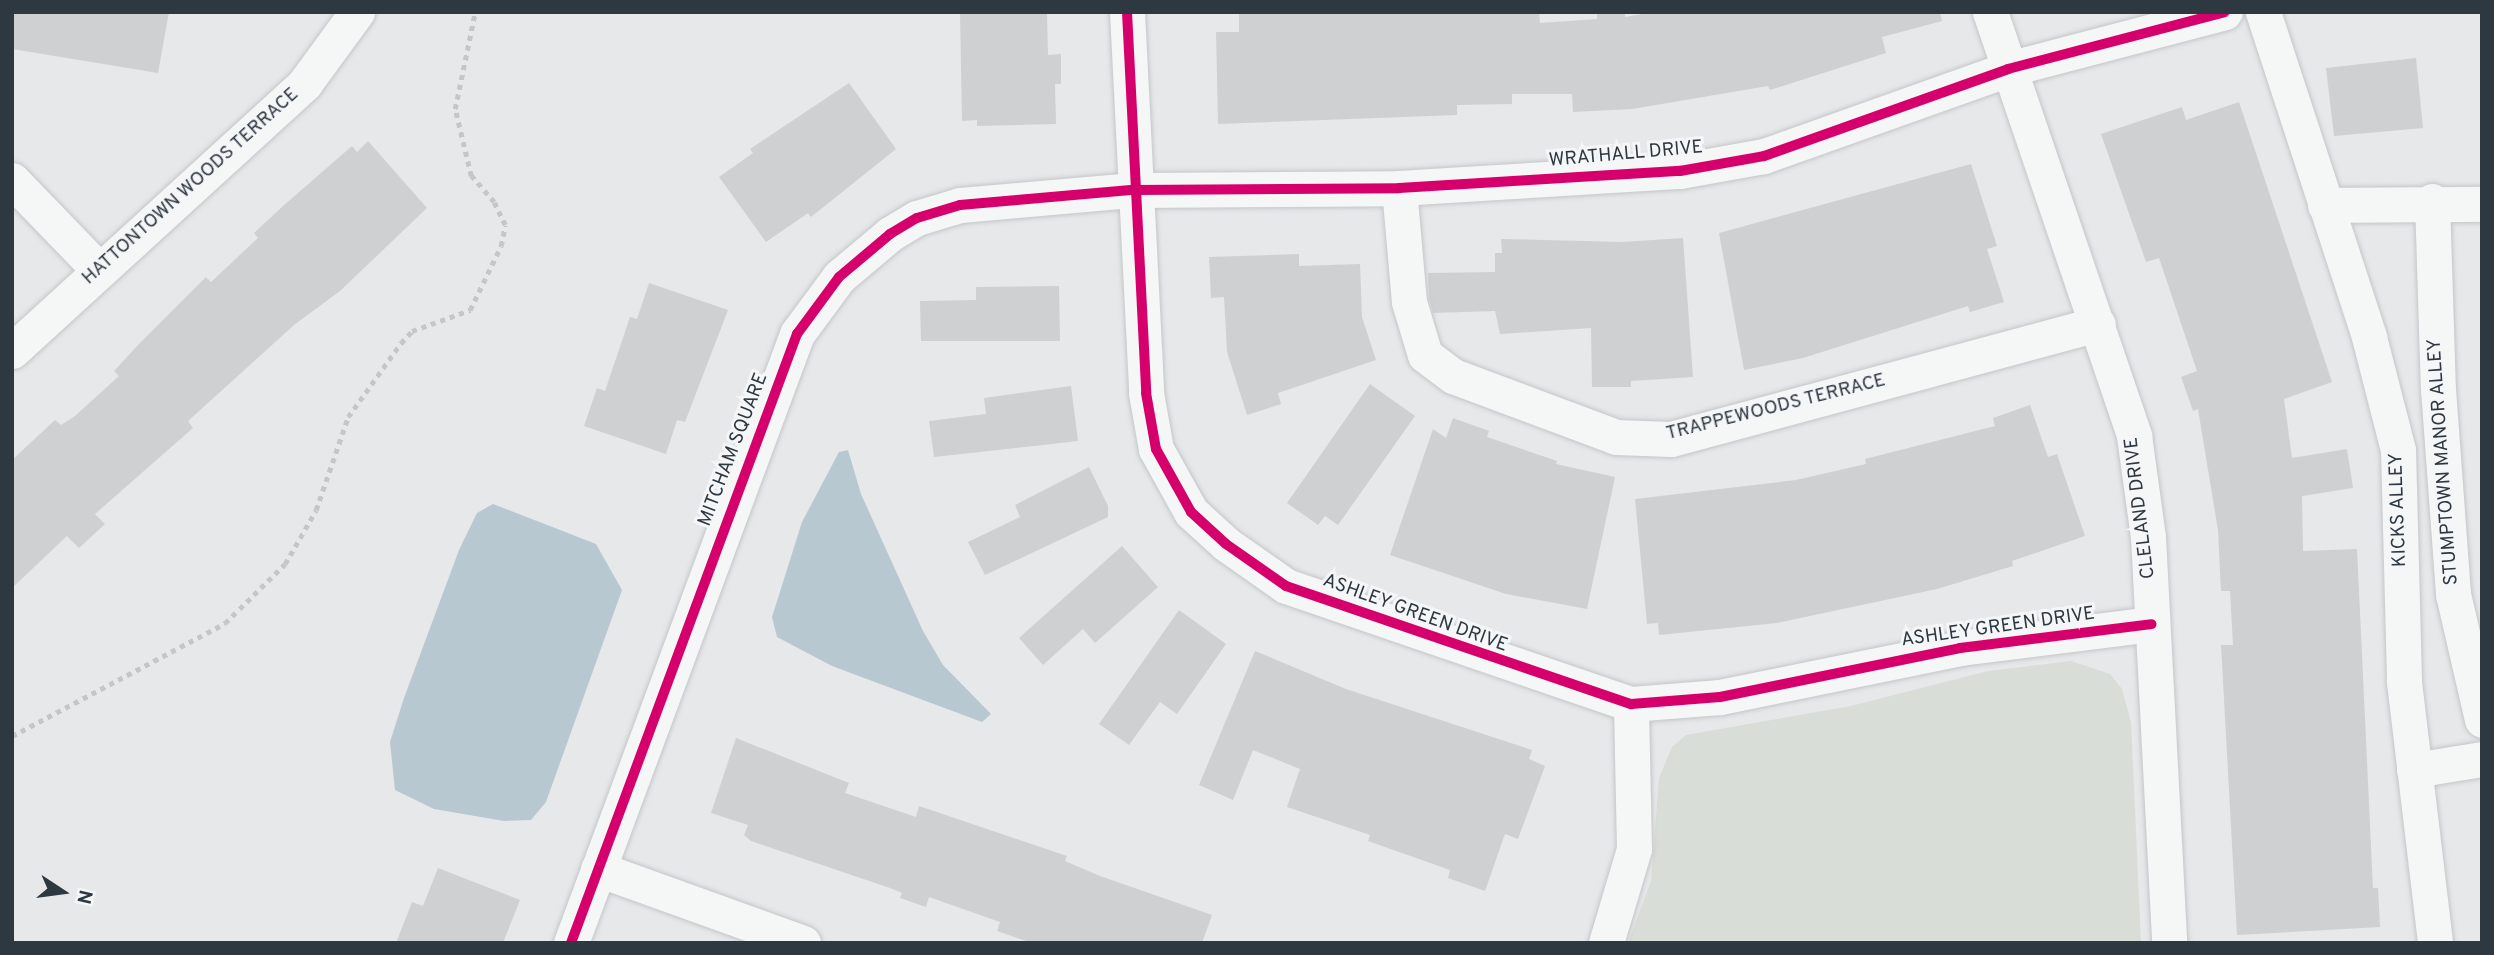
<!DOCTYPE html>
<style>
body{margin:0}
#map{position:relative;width:2494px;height:955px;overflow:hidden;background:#e6e8ea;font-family:Overpass,sans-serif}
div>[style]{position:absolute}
.green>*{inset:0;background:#d8ddd7}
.water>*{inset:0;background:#b8c8d1}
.building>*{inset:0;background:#ced0d2}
.path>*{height:4.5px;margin-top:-2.25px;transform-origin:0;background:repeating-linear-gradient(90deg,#c3c7c8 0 5px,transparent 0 10px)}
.roads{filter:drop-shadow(0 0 2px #c4c6c8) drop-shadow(0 0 2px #c4c6c8)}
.minor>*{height:35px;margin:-17.5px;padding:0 17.5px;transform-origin:17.5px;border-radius:17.5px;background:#f5f6f6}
.cycleway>*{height:10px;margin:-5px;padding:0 5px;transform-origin:5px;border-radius:5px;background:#d6006c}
span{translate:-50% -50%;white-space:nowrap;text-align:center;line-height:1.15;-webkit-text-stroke:6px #f4f6f8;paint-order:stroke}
.street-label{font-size:19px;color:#2e3841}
.frame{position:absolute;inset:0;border:14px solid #2e3841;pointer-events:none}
.north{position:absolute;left:28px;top:857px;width:70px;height:70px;-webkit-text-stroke:5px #f4f6f8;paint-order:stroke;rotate:103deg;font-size:19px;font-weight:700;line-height:28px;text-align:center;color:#2e3841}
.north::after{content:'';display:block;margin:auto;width:24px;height:32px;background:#2e3841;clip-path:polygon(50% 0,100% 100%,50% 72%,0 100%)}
</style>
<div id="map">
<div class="green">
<div style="clip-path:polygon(2071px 661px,2110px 674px,2122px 689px,2131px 722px,2141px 943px,1628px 943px,1651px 881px,1659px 778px,1672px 747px,1686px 735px,1851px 706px,1988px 671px)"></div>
</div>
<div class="water">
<div style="clip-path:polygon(848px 450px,861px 494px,923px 631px,943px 665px,991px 714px,982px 722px,832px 666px,777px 637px,772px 617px,802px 522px,839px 452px)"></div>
<div style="clip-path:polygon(493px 504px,596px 544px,622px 590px,546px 802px,531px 820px,504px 821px,434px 809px,395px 790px,390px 742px,404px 698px,459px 550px,477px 513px)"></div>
</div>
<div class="building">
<div style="clip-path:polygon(12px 12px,169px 12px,158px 73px,12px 49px)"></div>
<div style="clip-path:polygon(960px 12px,1047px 12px,1048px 55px,1061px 54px,1061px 84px,1055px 84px,1056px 124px,977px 126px,977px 120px,962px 121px)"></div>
<div style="clip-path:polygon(1239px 12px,1539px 12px,1540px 23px,1597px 19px,1597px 12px,1625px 12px,1625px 17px,1654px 12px,1940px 12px,1942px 21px,1882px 37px,1886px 53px,1770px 90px,1768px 86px,1632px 109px,1573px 112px,1572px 94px,1512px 94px,1512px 104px,1457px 105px,1457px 115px,1218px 124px,1216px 32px,1239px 32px)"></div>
<div style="clip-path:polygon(2416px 58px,2423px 128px,2334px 136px,2326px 68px)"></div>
<div style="clip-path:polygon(849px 83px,896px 149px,811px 217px,808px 213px,766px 242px,719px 177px,753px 153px,750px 149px)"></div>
<div style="clip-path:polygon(2239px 102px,2332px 382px,2284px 399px,2292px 458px,2347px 449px,2353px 488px,2302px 496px,2303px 551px,2357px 549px,2373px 888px,2378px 888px,2380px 927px,2237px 935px,2221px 645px,2233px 645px,2230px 591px,2221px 591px,2218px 530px,2198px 409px,2193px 411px,2181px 377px,2197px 371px,2159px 258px,2146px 262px,2101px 134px,2182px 107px,2186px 120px)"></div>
<div style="clip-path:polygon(368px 141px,427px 208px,340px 291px,294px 325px,188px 421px,193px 428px,95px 514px,105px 524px,79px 548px,67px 536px,12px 588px,12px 460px,55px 420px,61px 425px,75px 416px,119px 376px,114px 371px,139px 344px,206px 277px,211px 282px,258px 238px,254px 233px,283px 206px,352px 146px,357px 152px)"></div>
<div style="clip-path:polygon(1971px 164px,1997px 246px,1987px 249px,2004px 302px,1970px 312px,1968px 306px,1803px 358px,1744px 370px,1719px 233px)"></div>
<div style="clip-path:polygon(1683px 238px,1693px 377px,1631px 381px,1631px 387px,1592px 387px,1591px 328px,1500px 334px,1495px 311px,1433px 313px,1429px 298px,1428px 273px,1495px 272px,1495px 253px,1502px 253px,1501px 239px,1623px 242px)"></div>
<div style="clip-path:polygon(1299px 254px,1299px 266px,1360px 264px,1362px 317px,1376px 360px,1278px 393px,1281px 404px,1247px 415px,1227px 352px,1224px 297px,1211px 298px,1209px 257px)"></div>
<div style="clip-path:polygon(649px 283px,728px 310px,685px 422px,677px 420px,666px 454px,584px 426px,597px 388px,605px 391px,630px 317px,637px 319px)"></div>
<div style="clip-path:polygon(1059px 286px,1060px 341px,921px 341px,920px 301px,976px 300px,976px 287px)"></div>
<div style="clip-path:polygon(1370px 384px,1415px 416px,1338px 525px,1325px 516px,1318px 525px,1287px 503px)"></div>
<div style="clip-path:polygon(1071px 386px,1078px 441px,934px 457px,929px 421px,986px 414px,984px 398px)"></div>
<div style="clip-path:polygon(2030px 405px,2048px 457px,2057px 454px,2085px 536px,2012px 561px,2013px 566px,1937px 589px,1777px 623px,1659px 635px,1658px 623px,1647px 624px,1635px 499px,1796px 480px,1866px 464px,1865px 459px,1995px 426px,1993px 418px)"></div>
<div style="clip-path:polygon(1453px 418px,1489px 431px,1487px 437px,1557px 461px,1556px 464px,1615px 477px,1587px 609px,1506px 594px,1390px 555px,1433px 429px,1446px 438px)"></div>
<div style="clip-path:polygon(1089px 467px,1108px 506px,1108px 517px,985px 575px,968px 542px,1020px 517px,1015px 505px)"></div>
<div style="clip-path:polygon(1122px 546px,1158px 587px,1095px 643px,1083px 629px,1043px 665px,1019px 638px)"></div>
<div style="clip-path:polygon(1179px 610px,1226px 644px,1177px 714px,1160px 702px,1129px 745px,1099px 724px)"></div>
<div style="clip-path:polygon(1255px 651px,1346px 689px,1532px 750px,1529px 759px,1545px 766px,1518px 839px,1505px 834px,1485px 891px,1448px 878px,1450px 870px,1368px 841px,1370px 835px,1287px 807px,1300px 769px,1253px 750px,1233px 800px,1199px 785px)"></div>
<div style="clip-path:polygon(736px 738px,849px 783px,845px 793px,916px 817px,919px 806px,1067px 856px,1065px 861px,1100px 876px,1212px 915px,1202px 943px,1032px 943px,997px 931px,1000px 922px,929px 897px,926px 907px,900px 898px,902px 893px,890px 888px,751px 841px,744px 835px,748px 825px,711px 813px)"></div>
<div style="clip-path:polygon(438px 868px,520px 900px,503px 943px,396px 943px,412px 902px,423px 906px)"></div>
</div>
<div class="path">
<div style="left:12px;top:736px;width:241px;rotate:-27.9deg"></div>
<div style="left:225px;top:623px;width:84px;rotate:-44.5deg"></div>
<div style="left:285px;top:564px;width:62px;rotate:-60.1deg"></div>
<div style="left:316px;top:510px;width:98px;rotate:-71deg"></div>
<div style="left:348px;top:417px;width:91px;rotate:-54.4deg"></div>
<div style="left:401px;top:343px;width:16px;rotate:-47deg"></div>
<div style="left:412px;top:331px;width:62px;rotate:-19.9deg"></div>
<div style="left:470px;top:310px;width:71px;rotate:-64.2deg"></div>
<div style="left:501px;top:246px;width:21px;rotate:-79deg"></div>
<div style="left:505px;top:225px;width:25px;rotate:-116deg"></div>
<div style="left:494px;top:202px;width:35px;rotate:-131deg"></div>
<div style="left:471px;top:176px;width:69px;rotate:-103.4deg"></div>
<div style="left:455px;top:109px;width:99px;rotate:-78.3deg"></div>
</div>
<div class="roads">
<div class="minor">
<div style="left:1127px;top:12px;width:381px;rotate:87.1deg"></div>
<div style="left:1146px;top:393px;width:57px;rotate:79.9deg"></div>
<div style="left:1156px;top:449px;width:72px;rotate:60.9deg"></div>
<div style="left:1191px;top:512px;width:47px;rotate:42.4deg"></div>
<div style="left:1226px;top:544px;width:73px;rotate:35deg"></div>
<div style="left:1286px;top:586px;width:365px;rotate:18.9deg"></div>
<div style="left:1631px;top:704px;width:89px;rotate:-4.5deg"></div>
<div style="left:1720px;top:697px;width:245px;rotate:-11.5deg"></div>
<div style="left:1960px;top:648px;width:193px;rotate:-7.1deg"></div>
<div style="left:1990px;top:12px;width:448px;rotate:71.2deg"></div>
<div style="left:2134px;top:436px;width:102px;rotate:82.1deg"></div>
<div style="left:2148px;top:537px;width:407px;rotate:87deg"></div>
<div style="left:2263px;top:12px;width:342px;rotate:71.9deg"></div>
<div style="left:2369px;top:337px;width:117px;rotate:75.6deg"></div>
<div style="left:2398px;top:450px;width:232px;rotate:88.5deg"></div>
<div style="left:2404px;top:682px;width:263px;rotate:83.2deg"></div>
<div style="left:12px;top:180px;width:125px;rotate:46deg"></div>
<div style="left:1399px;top:188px;width:114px;rotate:85deg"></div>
<div style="left:1409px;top:302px;width:55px;rotate:73.2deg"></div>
<div style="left:1425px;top:355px;width:35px;rotate:37deg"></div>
<div style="left:1453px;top:376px;width:174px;rotate:20.5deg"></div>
<div style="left:1616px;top:437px;width:55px;rotate:2.1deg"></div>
<div style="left:1671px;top:439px;width:442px;rotate:-15.1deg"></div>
<div style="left:2432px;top:201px;width:188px;rotate:88.2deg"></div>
<div style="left:2438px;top:389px;width:206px;rotate:85.8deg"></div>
<div style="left:2453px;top:594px;width:129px;rotate:77deg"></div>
<div style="left:2325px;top:205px;width:157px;rotate:-0.4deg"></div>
<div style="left:12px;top:351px;width:397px;rotate:-42.4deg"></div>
<div style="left:305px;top:83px;width:88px;rotate:-53.8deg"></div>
<div style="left:2414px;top:770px;width:69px;rotate:-9.2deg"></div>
<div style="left:598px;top:869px;width:218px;rotate:19.8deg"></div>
<div style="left:571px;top:943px;width:650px;rotate:-69.64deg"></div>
<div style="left:797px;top:334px;width:71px;rotate:-53.6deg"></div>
<div style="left:839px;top:277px;width:67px;rotate:-40.1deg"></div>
<div style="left:890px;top:234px;width:31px;rotate:-31deg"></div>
<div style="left:917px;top:218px;width:45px;rotate:-16.8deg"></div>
<div style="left:960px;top:205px;width:174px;rotate:-5deg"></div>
<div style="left:1133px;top:190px;width:266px;rotate:-0.4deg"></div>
<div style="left:1399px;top:188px;width:282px;rotate:-3.5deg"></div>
<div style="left:1680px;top:171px;width:85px;rotate:-10.1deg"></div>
<div style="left:1764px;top:156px;width:259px;rotate:-19.6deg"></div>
<div style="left:2008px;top:69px;width:224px;rotate:-14.7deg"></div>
<div style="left:1606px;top:943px;width:98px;rotate:-73.4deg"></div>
<div style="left:1634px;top:849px;width:145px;rotate:-91.2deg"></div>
</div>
</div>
<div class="cycleway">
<div style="left:1127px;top:12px;width:381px;rotate:87.1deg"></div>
<div style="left:1146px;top:393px;width:57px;rotate:79.9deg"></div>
<div style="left:1156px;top:449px;width:72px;rotate:60.9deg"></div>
<div style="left:1191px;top:512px;width:47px;rotate:42.4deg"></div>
<div style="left:1226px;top:544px;width:73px;rotate:35deg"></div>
<div style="left:1286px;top:586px;width:365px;rotate:18.9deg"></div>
<div style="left:1631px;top:704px;width:89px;rotate:-4.5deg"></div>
<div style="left:1720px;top:697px;width:245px;rotate:-11.5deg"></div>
<div style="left:1960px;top:648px;width:193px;rotate:-7.1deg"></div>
<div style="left:571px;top:943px;width:650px;rotate:-69.64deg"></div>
<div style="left:797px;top:334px;width:71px;rotate:-53.6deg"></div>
<div style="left:839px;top:277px;width:67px;rotate:-40.1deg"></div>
<div style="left:890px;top:234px;width:31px;rotate:-31deg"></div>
<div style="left:917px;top:218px;width:45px;rotate:-16.8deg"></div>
<div style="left:960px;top:205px;width:174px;rotate:-5deg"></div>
<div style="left:1133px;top:190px;width:266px;rotate:-0.4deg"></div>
<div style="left:1399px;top:188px;width:282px;rotate:-3.5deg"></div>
<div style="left:1680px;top:171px;width:85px;rotate:-10.1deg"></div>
<div style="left:1764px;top:156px;width:259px;rotate:-19.6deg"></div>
<div style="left:2008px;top:69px;width:224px;rotate:-14.7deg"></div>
</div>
<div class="street-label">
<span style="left:1626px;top:155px;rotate:-5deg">WRATHALL DRIVE</span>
<span style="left:191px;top:187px;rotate:-42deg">HATTONTOWN WOODS TERRACE</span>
<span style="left:1776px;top:408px;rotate:-14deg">TRAPPEWOODS TERRACE</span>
<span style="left:734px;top:450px;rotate:-69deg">MITCHAM SQUARE</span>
<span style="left:2444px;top:462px;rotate:-94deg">STUMPTOWN MANOR ALLEY</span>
<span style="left:2141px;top:508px;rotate:-97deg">CLELAND DRIVE</span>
<span style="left:2399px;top:510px;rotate:-92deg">KICKS ALLEY</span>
<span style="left:1415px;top:614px;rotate:20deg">ASHLEY GREEN DRIVE</span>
<span style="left:1998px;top:628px;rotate:-8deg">ASHLEY GREEN DRIVE</span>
</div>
<div class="frame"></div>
<div class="north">N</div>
</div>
